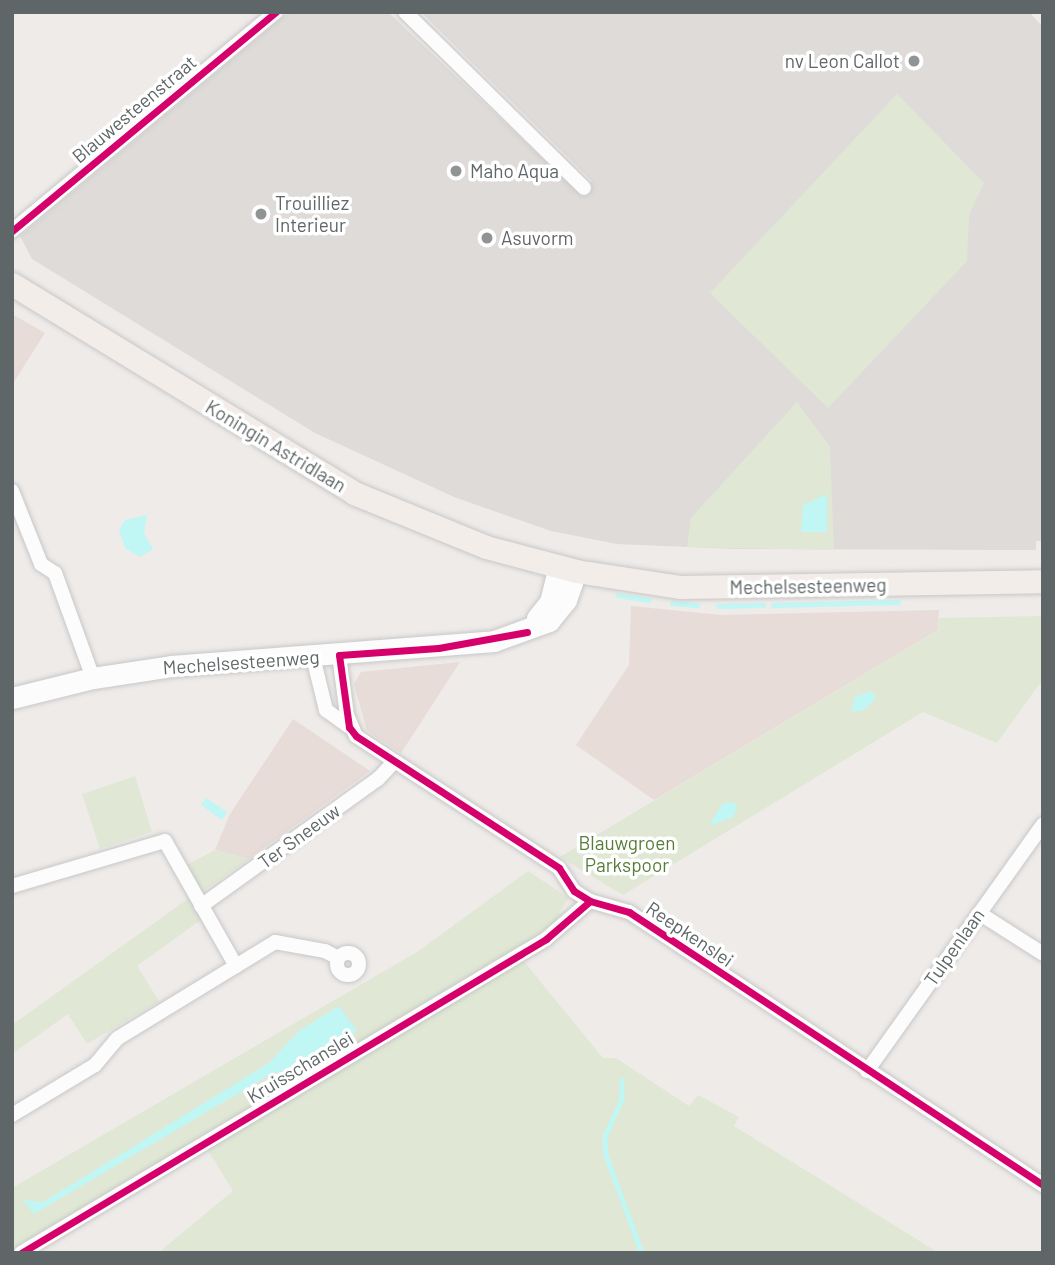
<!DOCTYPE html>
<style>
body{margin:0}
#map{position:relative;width:1055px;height:1265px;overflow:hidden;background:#eeebe9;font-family:Barlow,sans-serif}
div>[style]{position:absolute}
.commercial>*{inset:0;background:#e7dcd8}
.industrial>*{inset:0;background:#dedbd9}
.green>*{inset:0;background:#e0e8d5}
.water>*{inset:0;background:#c0f6f3}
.stream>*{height:4.5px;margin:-2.25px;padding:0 2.25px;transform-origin:2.25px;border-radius:2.25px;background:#c0f6f3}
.roads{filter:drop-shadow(0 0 2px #c8c8c8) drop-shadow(0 0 2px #c8c8c8)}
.street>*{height:14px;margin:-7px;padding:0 7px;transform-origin:7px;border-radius:7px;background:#fcfcfc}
.street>.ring{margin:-7px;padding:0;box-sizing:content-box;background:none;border:14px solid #fcfcfc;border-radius:50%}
.secondary>*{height:21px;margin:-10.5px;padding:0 10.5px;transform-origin:10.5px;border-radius:10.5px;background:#fcfcfc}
.primary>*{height:23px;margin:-11.5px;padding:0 11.5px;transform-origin:11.5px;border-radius:11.5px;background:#f3ede9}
.cycleway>*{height:7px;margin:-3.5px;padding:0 3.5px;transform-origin:3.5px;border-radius:3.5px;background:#d6006c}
.dots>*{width:19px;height:19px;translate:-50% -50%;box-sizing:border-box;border:4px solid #fff;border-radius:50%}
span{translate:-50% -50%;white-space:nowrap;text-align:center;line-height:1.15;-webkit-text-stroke:7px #fff;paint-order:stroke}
.poi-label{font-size:19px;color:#5e6667}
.right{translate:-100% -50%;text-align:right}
.left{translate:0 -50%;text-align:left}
.street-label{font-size:19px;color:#5e6667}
.park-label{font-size:19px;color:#567d37}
.frame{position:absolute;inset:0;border:14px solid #5e6667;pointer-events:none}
</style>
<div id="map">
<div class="commercial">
<div style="clip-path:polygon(12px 314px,45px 333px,12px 385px)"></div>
<div style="clip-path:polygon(631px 606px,721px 615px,939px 610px,938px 630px,654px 800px,576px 745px,629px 665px)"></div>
<div style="clip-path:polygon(460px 662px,401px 753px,367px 731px,354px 684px,361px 672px)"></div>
<div style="clip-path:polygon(293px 719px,370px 771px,249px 859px,215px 850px,230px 814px)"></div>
</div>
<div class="industrial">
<div style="clip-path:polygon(289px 12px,388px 12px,580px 194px,592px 181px,421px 12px,1029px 12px,1043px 27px,1043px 541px,1036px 541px,1036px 550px,736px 549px,617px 544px,551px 531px,454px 497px,315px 433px,32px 259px,20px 236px)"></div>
</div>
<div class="green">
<div style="clip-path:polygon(897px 94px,984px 183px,969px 215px,967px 261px,828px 408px,710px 293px)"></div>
<div style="clip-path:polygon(797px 402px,830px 447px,834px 550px,687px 547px,691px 518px)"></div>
<div style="clip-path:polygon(1043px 616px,1043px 679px,997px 743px,923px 712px,623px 895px,560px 857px,938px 630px,939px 618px)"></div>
<div style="clip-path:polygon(135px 776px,152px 832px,100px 849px,82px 794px)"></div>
<div style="clip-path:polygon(215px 850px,249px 859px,202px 892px,185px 866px)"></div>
<div style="clip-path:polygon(528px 871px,569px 898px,559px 913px,570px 922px,20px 1253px,12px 1253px,12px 1188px,417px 952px)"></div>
<div style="clip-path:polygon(189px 898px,202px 919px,137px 966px,159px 1001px,87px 1044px,68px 1014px,12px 1054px,12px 1025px)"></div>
<div style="clip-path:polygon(522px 959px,603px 1058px,616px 1058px,689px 1106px,698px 1095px,739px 1117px,734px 1126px,939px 1253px,158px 1253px,233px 1191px,207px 1149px)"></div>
</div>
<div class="water">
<div style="clip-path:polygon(827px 494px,827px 532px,801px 532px,803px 505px)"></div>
<div style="clip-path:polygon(147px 515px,144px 533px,153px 549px,140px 557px,125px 548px,119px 530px,125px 520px)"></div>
<div style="clip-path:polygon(871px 691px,876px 697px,871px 704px,862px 711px,851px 711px,855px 697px)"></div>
<div style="clip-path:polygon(206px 798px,227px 812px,222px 820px,201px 805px)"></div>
<div style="clip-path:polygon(732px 802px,738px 806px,733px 817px,709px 826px,722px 804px)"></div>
<div style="clip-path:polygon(339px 1006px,357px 1031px,330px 1048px,332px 1052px,307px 1066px,273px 1073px,34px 1214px,23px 1200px,43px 1202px,269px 1063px,299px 1031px)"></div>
</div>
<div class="stream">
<div style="left:618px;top:595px;width:31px;rotate:9deg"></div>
<div style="left:672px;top:603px;width:25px;rotate:5deg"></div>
<div style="left:773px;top:605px;width:125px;rotate:-1.4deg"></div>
<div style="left:718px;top:606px;width:45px;rotate:-1.3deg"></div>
<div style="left:622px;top:1080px;width:19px;rotate:90deg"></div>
<div style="left:622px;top:1099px;width:42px;rotate:114.1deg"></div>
<div style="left:605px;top:1137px;width:18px;rotate:87deg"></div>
<div style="left:606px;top:1155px;width:104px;rotate:69.8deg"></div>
</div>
<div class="roads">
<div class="street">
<div style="left:405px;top:12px;width:251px;rotate:44.5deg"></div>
<div style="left:12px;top:231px;width:343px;rotate:-39.7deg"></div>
<div style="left:12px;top:491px;width:79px;rotate:68.3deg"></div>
<div style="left:41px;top:564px;width:17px;rotate:33deg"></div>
<div style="left:55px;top:573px;width:112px;rotate:70.1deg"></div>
<div style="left:339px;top:655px;width:61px;rotate:82.4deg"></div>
<div style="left:347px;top:715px;width:23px;rotate:67deg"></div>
<div style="left:356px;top:736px;width:242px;rotate:33deg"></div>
<div style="left:559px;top:868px;width:27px;rotate:57deg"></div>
<div style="left:574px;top:891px;width:19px;rotate:32deg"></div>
<div style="left:590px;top:901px;width:41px;rotate:15.8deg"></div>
<div style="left:629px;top:912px;width:496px;rotate:33.4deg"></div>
<div style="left:313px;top:657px;width:55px;rotate:76.2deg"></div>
<div style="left:326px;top:710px;width:29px;rotate:36deg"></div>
<div style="left:12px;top:886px;width:159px;rotate:-16.4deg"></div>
<div style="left:165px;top:841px;width:144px;rotate:60.4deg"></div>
<div style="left:201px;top:906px;width:218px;rotate:-35.7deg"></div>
<div style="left:378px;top:779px;width:23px;rotate:-47deg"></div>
<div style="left:979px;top:913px;width:76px;rotate:32.6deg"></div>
<div class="ring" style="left:337px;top:953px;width:8px;height:8px"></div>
<div style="left:867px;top:1071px;width:303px;rotate:-54.5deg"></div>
<div style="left:12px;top:1115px;width:97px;rotate:-31.1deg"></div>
<div style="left:95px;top:1065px;width:35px;rotate:-50deg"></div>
<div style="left:118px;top:1038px;width:184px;rotate:-31.4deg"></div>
<div style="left:275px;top:942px;width:51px;rotate:10.2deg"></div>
<div style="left:325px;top:951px;width:15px;rotate:28deg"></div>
<div style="left:21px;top:1253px;width:612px;rotate:-30.88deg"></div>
<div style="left:546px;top:939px;width:58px;rotate:-40.8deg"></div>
</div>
<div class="secondary">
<div style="left:537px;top:618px;width:21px;rotate:-51deg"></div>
<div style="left:550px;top:602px;width:37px;rotate:-76deg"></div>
<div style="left:12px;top:698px;width:83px;rotate:-13.9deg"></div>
<div style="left:93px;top:678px;width:79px;rotate:-8.7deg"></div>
<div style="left:171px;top:666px;width:324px;rotate:-4.4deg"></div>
<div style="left:494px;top:641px;width:59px;rotate:-20deg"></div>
<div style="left:549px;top:621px;width:27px;rotate:-51deg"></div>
<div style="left:566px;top:600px;width:31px;rotate:-71deg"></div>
</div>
<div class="primary">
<div style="left:12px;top:284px;width:401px;rotate:31.4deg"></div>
<div style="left:354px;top:493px;width:143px;rotate:22.2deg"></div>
<div style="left:486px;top:547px;width:93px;rotate:14.9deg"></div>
<div style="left:576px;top:571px;width:106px;rotate:8.7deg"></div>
<div style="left:681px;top:587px;width:362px;rotate:-0.9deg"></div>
</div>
</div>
<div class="cycleway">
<div style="left:12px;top:231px;width:343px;rotate:-39.7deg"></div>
<div style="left:527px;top:632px;width:90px;rotate:169.8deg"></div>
<div style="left:438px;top:648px;width:99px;rotate:176deg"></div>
<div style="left:339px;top:655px;width:73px;rotate:82.1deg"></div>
<div style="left:349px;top:727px;width:11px;rotate:52deg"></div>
<div style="left:356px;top:736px;width:242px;rotate:33deg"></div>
<div style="left:559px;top:868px;width:27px;rotate:57deg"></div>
<div style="left:574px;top:891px;width:19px;rotate:32deg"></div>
<div style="left:590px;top:901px;width:41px;rotate:15.8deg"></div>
<div style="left:629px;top:912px;width:496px;rotate:33.4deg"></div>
<div style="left:21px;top:1253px;width:612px;rotate:-30.88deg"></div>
<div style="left:546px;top:939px;width:58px;rotate:-40.8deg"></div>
</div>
<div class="dots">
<div style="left:914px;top:61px;background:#909594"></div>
<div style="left:456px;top:171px;background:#909594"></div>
<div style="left:261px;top:214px;background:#909594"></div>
<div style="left:487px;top:238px;background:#909594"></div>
</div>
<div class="poi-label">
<span class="right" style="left:900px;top:61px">nv Leon Callot</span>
<span class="left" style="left:470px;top:171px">Maho Aqua</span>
<span class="left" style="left:275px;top:214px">Trouilliez<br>Interieur</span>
<span class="left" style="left:501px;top:238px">Asuvorm</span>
</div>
<div class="street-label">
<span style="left:134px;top:109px;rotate:-40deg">Blauwesteenstraat</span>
<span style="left:276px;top:446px;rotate:31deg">Koningin Astridlaan</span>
<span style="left:808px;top:586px;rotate:-1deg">Mechelsesteenweg</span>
<span style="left:241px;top:662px;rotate:-4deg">Mechelsesteenweg</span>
<span style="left:299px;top:836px;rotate:-36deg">Ter Sneeuw</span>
<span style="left:690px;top:934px;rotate:34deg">Reepkenslei</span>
<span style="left:954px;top:947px;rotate:-55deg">Tulpenlaan</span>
<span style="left:300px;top:1067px;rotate:-31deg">Kruisschanslei</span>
</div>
<div class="park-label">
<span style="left:627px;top:854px">Blauwgroen<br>Parkspoor</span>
</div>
<div class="frame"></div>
</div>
